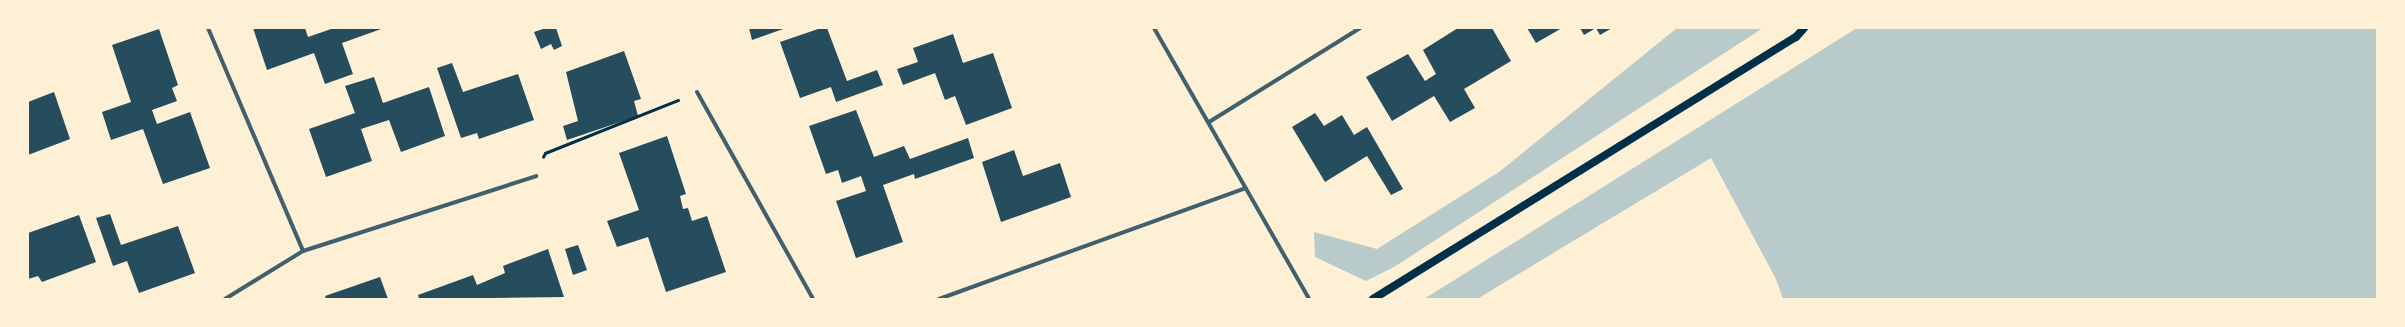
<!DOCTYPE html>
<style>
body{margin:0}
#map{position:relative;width:2405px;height:327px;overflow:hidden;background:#fdf0d5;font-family:Commissioner,sans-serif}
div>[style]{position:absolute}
.green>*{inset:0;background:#b9caca}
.building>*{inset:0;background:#264d5e}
.path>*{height:2.5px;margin:-1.25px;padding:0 1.25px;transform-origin:1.25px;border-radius:1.25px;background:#003049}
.minor>*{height:4px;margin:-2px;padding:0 2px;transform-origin:2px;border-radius:2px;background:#3f606c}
.secondary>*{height:8px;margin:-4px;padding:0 4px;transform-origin:4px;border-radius:4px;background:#003049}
span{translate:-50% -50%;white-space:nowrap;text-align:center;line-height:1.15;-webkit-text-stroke:3px #fdf0d5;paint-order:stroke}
.frame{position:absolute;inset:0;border:29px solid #fdf0d5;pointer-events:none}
</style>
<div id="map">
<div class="green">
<div style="clip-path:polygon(1677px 28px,1763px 28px,1394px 267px,1366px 281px,1315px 257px,1314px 232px,1377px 249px,1499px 172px)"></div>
<div style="clip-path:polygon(1857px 28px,2377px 28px,2377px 299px,1783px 299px,1776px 279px,1711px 158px,1477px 299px,1424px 299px)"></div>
</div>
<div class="building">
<div style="clip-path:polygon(253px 28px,305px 28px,308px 37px,334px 28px,384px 28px,342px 43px,353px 74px,325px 84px,314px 53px,267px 70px)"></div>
<div style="clip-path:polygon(546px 28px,556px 28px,562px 46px,554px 50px,551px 44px,541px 49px,534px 32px)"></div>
<div style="clip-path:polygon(749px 28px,786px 28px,752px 40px)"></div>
<div style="clip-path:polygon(821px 28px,827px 28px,847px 81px,877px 70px,883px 85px,836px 102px,831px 87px,800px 98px,780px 42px)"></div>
<div style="clip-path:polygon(1458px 28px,1492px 28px,1511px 61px,1464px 89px,1475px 108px,1450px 122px,1434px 96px,1392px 121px,1366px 77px,1408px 54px,1425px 81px,1436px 74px,1423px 50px)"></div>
<div style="clip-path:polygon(1527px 28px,1562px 28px,1536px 43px)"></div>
<div style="clip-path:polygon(1580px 28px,1612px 28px,1600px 35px,1596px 28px,1584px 35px)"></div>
<div style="clip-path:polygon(159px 29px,178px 85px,172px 88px,177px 101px,152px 110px,157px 124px,190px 112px,210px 168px,163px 184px,143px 129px,111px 140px,102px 112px,131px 102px,112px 45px)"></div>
<div style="clip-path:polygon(953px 34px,963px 63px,993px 53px,1012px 108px,966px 125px,955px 96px,945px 100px,935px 73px,903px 85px,897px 69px,918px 62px,913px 48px)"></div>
<div style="clip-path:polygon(624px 51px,641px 99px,634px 101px,638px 116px,567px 140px,563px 126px,578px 121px,566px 72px)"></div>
<div style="clip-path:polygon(452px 63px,463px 92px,518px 74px,534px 120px,479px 139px,477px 133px,461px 138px,437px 68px)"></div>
<div style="clip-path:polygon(374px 77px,383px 103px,429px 87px,445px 136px,401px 152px,389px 120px,361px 129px,372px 161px,326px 177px,309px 129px,355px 113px,345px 86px)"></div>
<div style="clip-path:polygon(54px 92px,70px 139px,28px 155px,28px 102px)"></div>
<div style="clip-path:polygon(856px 110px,874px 157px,904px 146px,910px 159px,968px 138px,974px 158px,915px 179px,914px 174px,883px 185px,903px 242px,856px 258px,836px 201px,866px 191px,861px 176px,842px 183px,838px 170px,826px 174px,809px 126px)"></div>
<div style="clip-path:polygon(1315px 113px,1324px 126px,1342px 115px,1354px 135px,1367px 127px,1403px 189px,1391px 195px,1367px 156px,1325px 182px,1292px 127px)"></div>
<div style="clip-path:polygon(667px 136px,686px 194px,680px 196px,683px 209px,688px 208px,692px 221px,707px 216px,726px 272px,666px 292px,648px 237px,617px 247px,607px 221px,639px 210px,619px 153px)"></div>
<div style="clip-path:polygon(1014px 150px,1023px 176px,1060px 163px,1071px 197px,1001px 222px,982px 162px)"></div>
<div style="clip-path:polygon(110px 214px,121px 245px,178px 226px,195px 273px,139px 293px,127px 261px,113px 266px,96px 218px)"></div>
<div style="clip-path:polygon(79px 215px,96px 262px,42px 282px,38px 276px,28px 279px,28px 233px)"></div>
<div style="clip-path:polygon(578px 245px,587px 270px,573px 275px,565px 249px)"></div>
<div style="clip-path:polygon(548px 249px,564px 297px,419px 299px,418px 295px,473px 275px,477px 285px,505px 273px,503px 266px)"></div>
<div style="clip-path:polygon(380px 277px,388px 299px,326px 299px,325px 296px)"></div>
</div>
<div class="path">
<div style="left:543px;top:157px;width:4px;rotate:-63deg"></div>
<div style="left:545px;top:153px;width:143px;rotate:-21.7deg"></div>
</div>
<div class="minor">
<div style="left:208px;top:28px;width:242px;rotate:66.9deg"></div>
<div style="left:1154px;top:28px;width:312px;rotate:60.2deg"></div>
<div style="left:697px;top:92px;width:237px;rotate:60.7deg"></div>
<div style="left:1209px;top:122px;width:178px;rotate:-31.9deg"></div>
<div style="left:225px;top:299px;width:92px;rotate:-31.6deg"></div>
<div style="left:303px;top:251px;width:245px;rotate:-17.8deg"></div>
<div style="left:939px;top:299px;width:326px;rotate:-19.9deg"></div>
</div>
<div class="secondary">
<div style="left:1373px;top:299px;width:498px;rotate:-31.8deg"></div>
<div style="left:1796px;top:37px;width:12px;rotate:-48deg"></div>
</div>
<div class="frame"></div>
</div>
